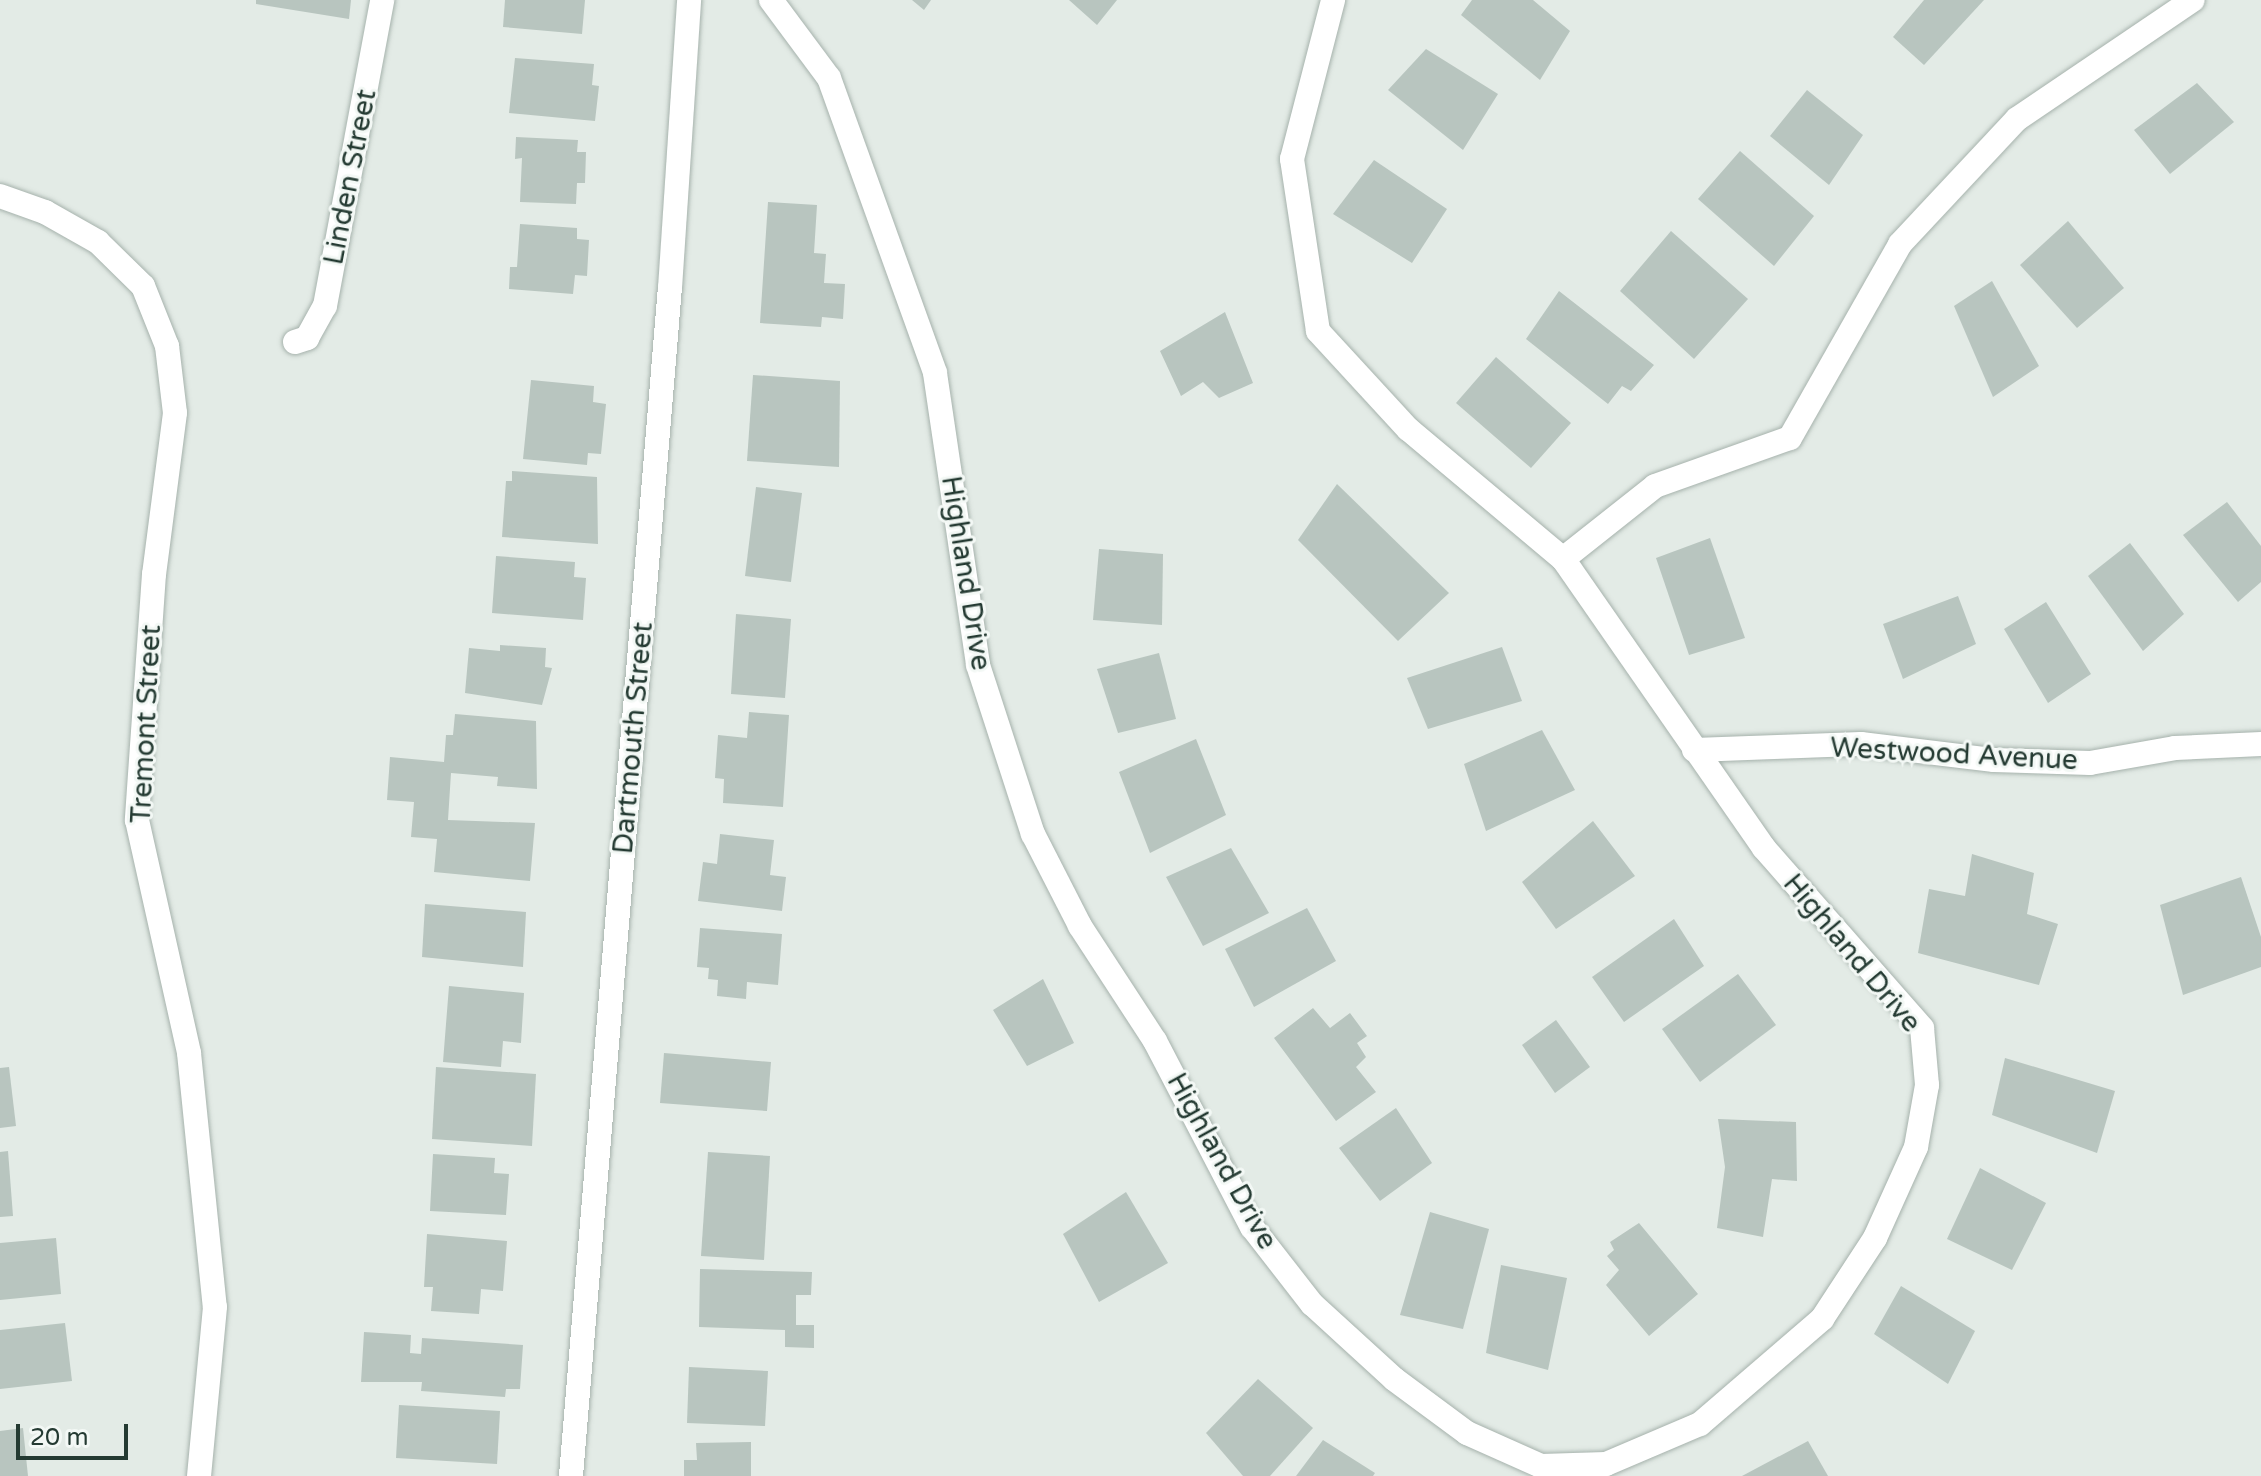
<!DOCTYPE html>
<style>
body{margin:0}
#map{position:relative;width:2261px;height:1476px;overflow:hidden;background:#e3ebe6;font-family:"Varela Round",sans-serif}
div>[style]{position:absolute}
.building>*{inset:0;background:#b8c5bf}
.roads{filter:drop-shadow(0 0 2px #a6b2ac) drop-shadow(0 0 2px #a6b2ac)}
.minor>*{height:24px;margin:-12px;padding:0 12px;transform-origin:12px;border-radius:12px;background:#fff}
span{translate:-50% -50%;white-space:nowrap;text-align:center;line-height:1.15;-webkit-text-stroke:6px #f3f8f5;paint-order:stroke}
.street-label{font-size:28px;color:#243a32}
.scale{position:absolute;left:16px;top:1424px;width:112px;height:36px;box-sizing:border-box;border:4px solid #243a32;border-top:0;padding-left:10px;font-size:24px;line-height:28px;white-space:nowrap;color:#243a32;-webkit-text-stroke:6px #f3f8f5;paint-order:stroke}
</style>
<div id="map">
<div class="building">
<div style="clip-path:polygon(256px 0,351px 0,349px 19px,256px 4px)"></div>
<div style="clip-path:polygon(505px 0,585px 0,582px 34px,503px 27px)"></div>
<div style="clip-path:polygon(912px 0,931px 0,924px 10px)"></div>
<div style="clip-path:polygon(1069px 0,1117px 0,1097px 25px)"></div>
<div style="clip-path:polygon(1472px 0,1533px 0,1570px 31px,1540px 80px,1461px 15px)"></div>
<div style="clip-path:polygon(1924px 0,1984px 0,1924px 65px,1893px 37px)"></div>
<div style="clip-path:polygon(1426px 49px,1498px 94px,1463px 150px,1388px 90px)"></div>
<div style="clip-path:polygon(515px 58px,594px 64px,592px 85px,599px 86px,595px 121px,509px 113px)"></div>
<div style="clip-path:polygon(2197px 83px,2234px 122px,2170px 174px,2134px 130px)"></div>
<div style="clip-path:polygon(1807px 90px,1863px 135px,1829px 185px,1770px 136px)"></div>
<div style="clip-path:polygon(516px 137px,578px 140px,577px 152px,586px 152px,585px 183px,577px 183px,576px 204px,520px 202px,522px 158px,515px 159px)"></div>
<div style="clip-path:polygon(1740px 151px,1814px 216px,1774px 266px,1698px 199px)"></div>
<div style="clip-path:polygon(1374px 160px,1447px 209px,1412px 263px,1333px 214px)"></div>
<div style="clip-path:polygon(768px 202px,817px 205px,814px 253px,826px 254px,824px 283px,845px 284px,843px 319px,822px 317px,821px 327px,760px 323px)"></div>
<div style="clip-path:polygon(2068px 221px,2124px 288px,2077px 328px,2020px 265px)"></div>
<div style="clip-path:polygon(520px 224px,577px 228px,577px 239px,589px 240px,587px 276px,575px 275px,573px 294px,509px 289px,510px 267px,517px 267px)"></div>
<div style="clip-path:polygon(1671px 231px,1748px 299px,1694px 359px,1620px 291px)"></div>
<div style="clip-path:polygon(1992px 281px,2039px 366px,1993px 397px,1954px 306px)"></div>
<div style="clip-path:polygon(1559px 291px,1654px 365px,1631px 391px,1622px 386px,1608px 404px,1526px 339px)"></div>
<div style="clip-path:polygon(1225px 312px,1253px 383px,1219px 398px,1203px 382px,1181px 396px,1160px 351px)"></div>
<div style="clip-path:polygon(1496px 357px,1571px 423px,1531px 468px,1456px 403px)"></div>
<div style="clip-path:polygon(753px 375px,840px 381px,839px 467px,747px 461px)"></div>
<div style="clip-path:polygon(531px 380px,594px 386px,593px 402px,606px 404px,601px 454px,588px 453px,587px 465px,523px 459px)"></div>
<div style="clip-path:polygon(512px 471px,597px 477px,598px 544px,502px 537px,506px 481px,512px 481px)"></div>
<div style="clip-path:polygon(1337px 484px,1449px 593px,1398px 641px,1298px 540px)"></div>
<div style="clip-path:polygon(756px 487px,802px 493px,791px 582px,745px 576px)"></div>
<div style="clip-path:polygon(2227px 502px,2261px 546px,2261px 582px,2238px 602px,2183px 535px)"></div>
<div style="clip-path:polygon(1710px 538px,1745px 638px,1689px 655px,1656px 558px)"></div>
<div style="clip-path:polygon(2130px 543px,2184px 614px,2143px 651px,2088px 576px)"></div>
<div style="clip-path:polygon(1099px 549px,1163px 554px,1162px 625px,1093px 620px)"></div>
<div style="clip-path:polygon(496px 556px,575px 562px,574px 577px,586px 578px,583px 620px,492px 613px)"></div>
<div style="clip-path:polygon(1958px 596px,1976px 644px,1903px 679px,1883px 624px)"></div>
<div style="clip-path:polygon(2046px 602px,2091px 674px,2048px 703px,2004px 629px)"></div>
<div style="clip-path:polygon(736px 614px,791px 619px,785px 698px,731px 694px)"></div>
<div style="clip-path:polygon(500px 645px,546px 648px,545px 667px,552px 668px,542px 705px,465px 693px,469px 648px,500px 651px)"></div>
<div style="clip-path:polygon(1502px 647px,1522px 701px,1428px 729px,1407px 678px)"></div>
<div style="clip-path:polygon(1159px 653px,1176px 719px,1118px 733px,1097px 669px)"></div>
<div style="clip-path:polygon(749px 712px,789px 715px,783px 807px,723px 803px,724px 779px,715px 778px,718px 735px,747px 738px)"></div>
<div style="clip-path:polygon(455px 714px,536px 721px,537px 789px,497px 786px,498px 777px,451px 773px,448px 820px,535px 823px,530px 881px,434px 872px,437px 839px,411px 837px,414px 802px,387px 800px,390px 757px,444px 762px,446px 735px,453px 735px)"></div>
<div style="clip-path:polygon(1542px 730px,1575px 790px,1486px 831px,1464px 764px)"></div>
<div style="clip-path:polygon(1196px 739px,1226px 815px,1150px 853px,1119px 772px)"></div>
<div style="clip-path:polygon(1593px 821px,1635px 876px,1556px 929px,1522px 882px)"></div>
<div style="clip-path:polygon(720px 834px,774px 840px,770px 875px,786px 877px,782px 911px,698px 901px,703px 862px,717px 864px)"></div>
<div style="clip-path:polygon(1231px 848px,1269px 913px,1203px 946px,1166px 877px)"></div>
<div style="clip-path:polygon(1972px 854px,2034px 873px,2027px 914px,2058px 924px,2039px 985px,1918px 953px,1929px 889px,1965px 896px)"></div>
<div style="clip-path:polygon(2241px 877px,2261px 937px,2261px 967px,2183px 995px,2160px 905px)"></div>
<div style="clip-path:polygon(425px 904px,526px 912px,523px 967px,422px 957px)"></div>
<div style="clip-path:polygon(1307px 908px,1336px 961px,1254px 1007px,1225px 949px)"></div>
<div style="clip-path:polygon(1674px 919px,1704px 966px,1624px 1022px,1592px 977px)"></div>
<div style="clip-path:polygon(700px 928px,782px 934px,778px 985px,747px 982px,746px 999px,717px 996px,718px 980px,708px 979px,709px 968px,697px 967px)"></div>
<div style="clip-path:polygon(1738px 974px,1776px 1025px,1700px 1082px,1662px 1029px)"></div>
<div style="clip-path:polygon(1043px 979px,1074px 1043px,1027px 1066px,993px 1010px)"></div>
<div style="clip-path:polygon(449px 986px,524px 993px,521px 1043px,503px 1041px,501px 1067px,443px 1062px)"></div>
<div style="clip-path:polygon(1313px 1008px,1330px 1028px,1350px 1013px,1367px 1036px,1357px 1043px,1366px 1057px,1356px 1067px,1376px 1092px,1336px 1121px,1274px 1038px)"></div>
<div style="clip-path:polygon(1556px 1020px,1590px 1067px,1555px 1093px,1522px 1045px)"></div>
<div style="clip-path:polygon(664px 1053px,771px 1062px,767px 1111px,660px 1103px)"></div>
<div style="clip-path:polygon(2005px 1058px,2115px 1091px,2097px 1153px,1992px 1115px)"></div>
<div style="clip-path:polygon(9px 1067px,16px 1126px,0 1128px,0 1068px)"></div>
<div style="clip-path:polygon(436px 1067px,536px 1074px,532px 1146px,432px 1139px)"></div>
<div style="clip-path:polygon(1396px 1108px,1432px 1163px,1380px 1201px,1339px 1148px)"></div>
<div style="clip-path:polygon(1718px 1119px,1796px 1122px,1797px 1181px,1772px 1179px,1763px 1237px,1717px 1228px,1725px 1167px)"></div>
<div style="clip-path:polygon(8px 1151px,13px 1216px,0 1217px,0 1152px)"></div>
<div style="clip-path:polygon(708px 1152px,770px 1156px,764px 1260px,701px 1256px)"></div>
<div style="clip-path:polygon(433px 1154px,495px 1158px,494px 1173px,509px 1174px,506px 1215px,430px 1211px)"></div>
<div style="clip-path:polygon(1980px 1168px,2046px 1203px,2012px 1270px,1947px 1239px)"></div>
<div style="clip-path:polygon(1126px 1192px,1168px 1263px,1099px 1302px,1063px 1234px)"></div>
<div style="clip-path:polygon(1430px 1212px,1489px 1229px,1463px 1329px,1400px 1315px)"></div>
<div style="clip-path:polygon(1639px 1223px,1698px 1294px,1649px 1336px,1606px 1285px,1619px 1270px,1607px 1256px,1614px 1250px,1610px 1242px)"></div>
<div style="clip-path:polygon(427px 1234px,507px 1241px,503px 1291px,481px 1289px,479px 1314px,431px 1311px,433px 1287px,424px 1287px)"></div>
<div style="clip-path:polygon(56px 1238px,61px 1294px,0 1300px,0 1243px)"></div>
<div style="clip-path:polygon(1501px 1265px,1567px 1278px,1548px 1370px,1486px 1353px)"></div>
<div style="clip-path:polygon(700px 1269px,812px 1272px,811px 1295px,796px 1295px,796px 1325px,814px 1325px,814px 1348px,785px 1347px,785px 1330px,699px 1327px)"></div>
<div style="clip-path:polygon(1901px 1286px,1975px 1331px,1948px 1384px,1874px 1334px)"></div>
<div style="clip-path:polygon(65px 1323px,72px 1381px,0 1389px,0 1330px)"></div>
<div style="clip-path:polygon(364px 1332px,411px 1335px,410px 1353px,421px 1354px,422px 1338px,523px 1345px,520px 1389px,506px 1389px,505px 1397px,421px 1391px,422px 1382px,361px 1382px)"></div>
<div style="clip-path:polygon(689px 1367px,768px 1371px,765px 1426px,687px 1423px)"></div>
<div style="clip-path:polygon(1258px 1379px,1313px 1428px,1270px 1476px,1243px 1476px,1206px 1433px)"></div>
<div style="clip-path:polygon(399px 1405px,500px 1411px,497px 1464px,396px 1458px)"></div>
<div style="clip-path:polygon(23px 1428px,28px 1476px,0 1476px,0 1431px)"></div>
<div style="clip-path:polygon(1323px 1440px,1375px 1473px,1373px 1476px,1296px 1476px)"></div>
<div style="clip-path:polygon(1808px 1441px,1828px 1476px,1742px 1476px)"></div>
<div style="clip-path:polygon(751px 1442px,751px 1476px,684px 1476px,684px 1460px,697px 1460px,696px 1443px)"></div>
</div>
<div class="roads">
<div class="minor">
<div style="left:771px;top:0;width:97px;rotate:53.4deg"></div>
<div style="left:829px;top:78px;width:313px;rotate:70.2deg"></div>
<div style="left:935px;top:373px;width:295px;rotate:81.6deg"></div>
<div style="left:978px;top:665px;width:178px;rotate:72deg"></div>
<div style="left:1033px;top:834px;width:103px;rotate:62.9deg"></div>
<div style="left:1080px;top:926px;width:137px;rotate:56.9deg"></div>
<div style="left:1155px;top:1041px;width:210px;rotate:62.5deg"></div>
<div style="left:1252px;top:1227px;width:98px;rotate:52.1deg"></div>
<div style="left:1312px;top:1304px;width:111px;rotate:42.4deg"></div>
<div style="left:1394px;top:1379px;width:91px;rotate:36.5deg"></div>
<div style="left:1467px;top:1433px;width:81px;rotate:24deg"></div>
<div style="left:1541px;top:1466px;width:65px;rotate:-1.8deg"></div>
<div style="left:1606px;top:1464px;width:102px;rotate:-23.1deg"></div>
<div style="left:1700px;top:1424px;width:161px;rotate:-40.7deg"></div>
<div style="left:1822px;top:1319px;width:97px;rotate:-56.8deg"></div>
<div style="left:1875px;top:1238px;width:100px;rotate:-65.7deg"></div>
<div style="left:1916px;top:1147px;width:63px;rotate:-79.9deg"></div>
<div style="left:1927px;top:1085px;width:57px;rotate:-95deg"></div>
<div style="left:1922px;top:1028px;width:240px;rotate:-131.3deg"></div>
<div style="left:1764px;top:848px;width:352px;rotate:-124.8deg"></div>
<div style="left:1563px;top:559px;width:202px;rotate:-140deg"></div>
<div style="left:1408px;top:429px;width:133px;rotate:-132.6deg"></div>
<div style="left:1318px;top:331px;width:174px;rotate:-98.6deg"></div>
<div style="left:1292px;top:159px;width:164px;rotate:-75.5deg"></div>
<div style="left:0;top:196px;width:48px;rotate:19.6deg"></div>
<div style="left:45px;top:212px;width:61px;rotate:29.5deg"></div>
<div style="left:98px;top:242px;width:63px;rotate:44.4deg"></div>
<div style="left:143px;top:286px;width:65px;rotate:68.2deg"></div>
<div style="left:167px;top:346px;width:67px;rotate:83.2deg"></div>
<div style="left:175px;top:413px;width:162px;rotate:97.4deg"></div>
<div style="left:154px;top:574px;width:247px;rotate:94deg"></div>
<div style="left:137px;top:820px;width:239px;rotate:77.4deg"></div>
<div style="left:189px;top:1053px;width:255px;rotate:84.2deg"></div>
<div style="left:215px;top:1307px;width:170px;rotate:95.4deg"></div>
<div style="left:295px;top:342px;width:13px;rotate:-18deg"></div>
<div style="left:307px;top:338px;width:37px;rotate:-61deg"></div>
<div style="left:325px;top:306px;width:311px;rotate:-79.4deg"></div>
<div style="left:1563px;top:559px;width:117px;rotate:-38.4deg"></div>
<div style="left:1655px;top:486px;width:143px;rotate:-19.6deg"></div>
<div style="left:1790px;top:438px;width:223px;rotate:-60.4deg"></div>
<div style="left:1900px;top:244px;width:171px;rotate:-46.9deg"></div>
<div style="left:2017px;top:119px;width:212px;rotate:-34.1deg"></div>
<div style="left:1694px;top:750px;width:167px;rotate:-2.1deg"></div>
<div style="left:1861px;top:744px;width:134px;rotate:6.9deg"></div>
<div style="left:1994px;top:760px;width:96px;rotate:1.8deg"></div>
<div style="left:2090px;top:763px;width:86px;rotate:-10deg"></div>
<div style="left:2175px;top:748px;width:86px;rotate:-2.7deg"></div>
<div style="left:571px;top:1476px;width:1192px;rotate:-85.24deg"></div>
<div style="left:670px;top:288px;width:289px;rotate:-86.2deg"></div>
</div>
</div>
<div class="street-label">
<span style="left:350px;top:177px;rotate:-79deg">Linden Street</span>
<span style="left:966px;top:573px;rotate:81deg">Highland Drive</span>
<span style="left:146px;top:724px;rotate:-87deg">Tremont Street</span>
<span style="left:633px;top:738px;rotate:-85deg">Dartmouth Street</span>
<span style="left:1954px;top:754px;rotate:3deg">Westwood Avenue</span>
<span style="left:1852px;top:953px;rotate:50deg">Highland Drive</span>
<span style="left:1222px;top:1161px;rotate:61deg">Highland Drive</span>
</div>
<div class="scale">20 m</div>
</div>
